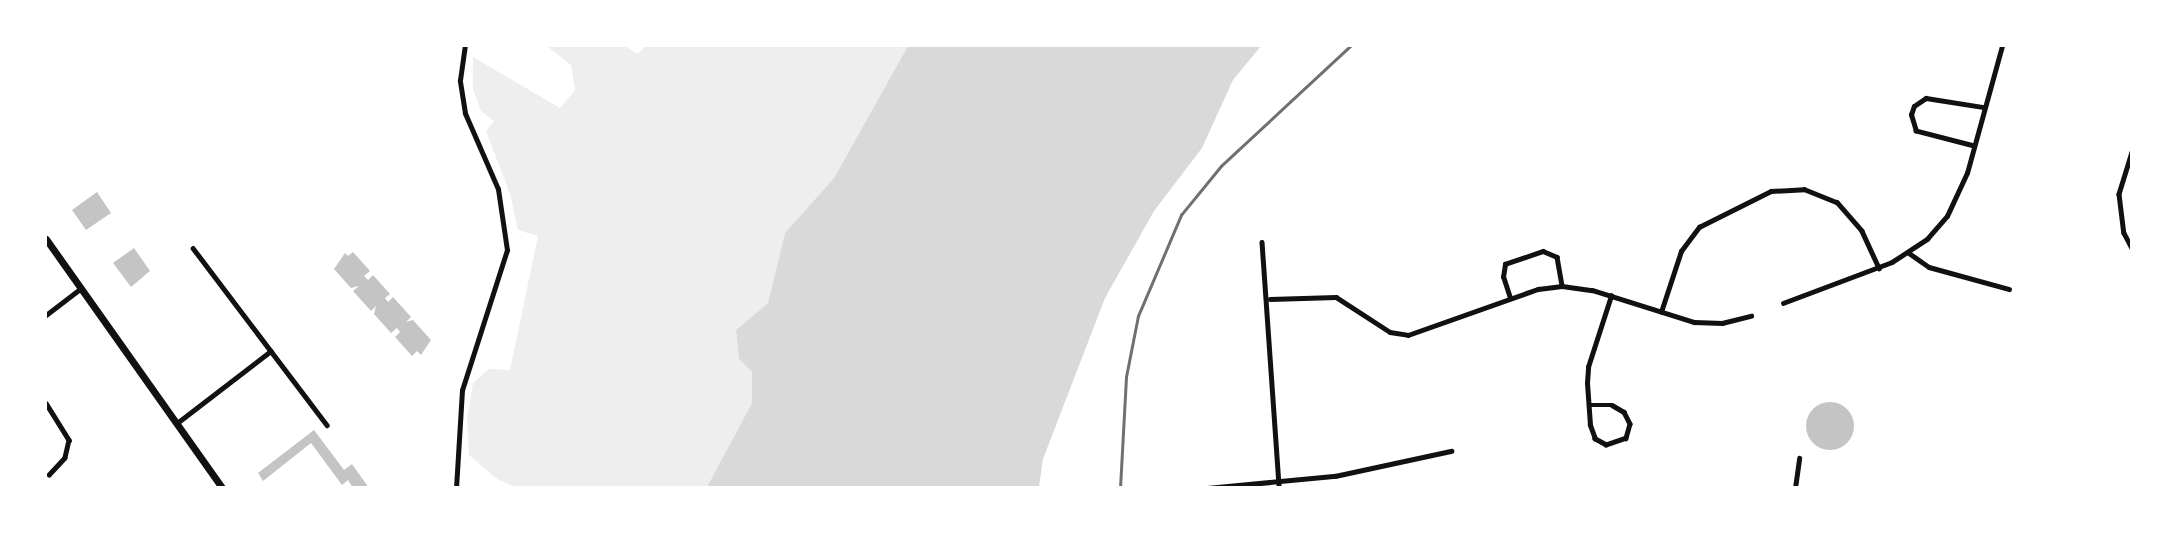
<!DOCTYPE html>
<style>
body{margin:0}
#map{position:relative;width:2177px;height:533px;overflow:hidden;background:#fff;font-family:Inter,sans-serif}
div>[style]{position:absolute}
.green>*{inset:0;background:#eee}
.water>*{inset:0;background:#d9d9d9}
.building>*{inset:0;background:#c4c4c4}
.round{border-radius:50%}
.minor>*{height:4.5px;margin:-2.25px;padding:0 2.25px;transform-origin:2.25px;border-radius:2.25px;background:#111}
.tertiary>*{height:5px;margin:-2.5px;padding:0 2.5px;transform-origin:2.5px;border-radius:2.5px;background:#111}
.trunk>*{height:7px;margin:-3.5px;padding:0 3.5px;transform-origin:3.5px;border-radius:3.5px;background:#111}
.rail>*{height:2.5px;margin:-1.25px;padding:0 1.25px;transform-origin:1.25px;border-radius:1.25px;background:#707070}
span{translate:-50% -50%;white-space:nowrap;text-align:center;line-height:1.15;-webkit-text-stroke:6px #fff;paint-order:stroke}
.frame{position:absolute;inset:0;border:47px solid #fff;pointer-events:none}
</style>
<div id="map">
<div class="green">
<div style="clip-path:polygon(547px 46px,625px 46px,638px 54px,645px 46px,908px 46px,834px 178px,785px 233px,768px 303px,736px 330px,739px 359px,752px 372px,752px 403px,707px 487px,516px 487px,497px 479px,469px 455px,467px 419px,473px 383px,489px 369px,510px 370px,538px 236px,518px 230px,510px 194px,486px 131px,494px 121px,481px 111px,473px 89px,473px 57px,560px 108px,575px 90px,571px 65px)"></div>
</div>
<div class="water">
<div style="clip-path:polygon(908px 46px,1261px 46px,1233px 80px,1202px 148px,1154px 211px,1105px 298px,1043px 459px,1039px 487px,707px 487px,752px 403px,752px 372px,739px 359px,736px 330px,768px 303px,785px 233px,834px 178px)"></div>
</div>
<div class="building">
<div style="clip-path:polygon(97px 192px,111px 213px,86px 230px,72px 210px)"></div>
<div style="clip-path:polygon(134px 248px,150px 271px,131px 287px,113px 263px)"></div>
<div style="clip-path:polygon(353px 252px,370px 271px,364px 276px,368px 280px,373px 275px,390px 294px,385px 298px,388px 302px,393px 297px,411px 317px,406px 322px,413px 320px,431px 340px,421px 355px,417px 351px,412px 356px,395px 337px,400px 332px,397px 328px,391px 333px,374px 314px,376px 306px,371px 311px,353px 291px,359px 286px,351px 288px,334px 269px,345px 253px,348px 256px)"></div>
<div class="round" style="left:1806px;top:402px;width:48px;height:48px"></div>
<div style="clip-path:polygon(314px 430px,344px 470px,352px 464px,369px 488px,353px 488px,348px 480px,342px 485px,311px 443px,263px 481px,258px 473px)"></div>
</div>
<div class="minor">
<div style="left:1974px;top:146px;width:60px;rotate:-165.5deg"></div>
<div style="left:1916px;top:131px;width:17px;rotate:-107deg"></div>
<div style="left:1911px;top:115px;width:9px;rotate:-72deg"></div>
<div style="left:1914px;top:106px;width:14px;rotate:-34deg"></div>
<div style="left:1926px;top:98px;width:58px;rotate:9deg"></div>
<div style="left:2132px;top:152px;width:44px;rotate:107.2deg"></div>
<div style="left:2119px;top:194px;width:39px;rotate:83deg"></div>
<div style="left:2124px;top:233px;width:17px;rotate:62deg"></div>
<div style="left:1262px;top:242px;width:247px;rotate:86deg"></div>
<div style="left:193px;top:248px;width:222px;rotate:52.9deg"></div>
<div style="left:1909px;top:253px;width:24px;rotate:35deg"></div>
<div style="left:1929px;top:267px;width:83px;rotate:15.4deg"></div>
<div style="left:1510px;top:298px;width:22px;rotate:-108deg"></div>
<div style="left:1503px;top:277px;width:13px;rotate:-81deg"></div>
<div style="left:1505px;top:264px;width:40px;rotate:-18.9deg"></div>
<div style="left:1543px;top:251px;width:15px;rotate:23deg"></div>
<div style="left:1557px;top:257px;width:29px;rotate:80deg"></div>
<div style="left:1270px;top:299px;width:66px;rotate:-1.7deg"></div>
<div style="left:1336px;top:297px;width:64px;rotate:32.9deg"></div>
<div style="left:1390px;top:332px;width:18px;rotate:9deg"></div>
<div style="left:1408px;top:335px;width:138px;rotate:-19.5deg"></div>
<div style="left:1538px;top:289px;width:24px;rotate:-7deg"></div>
<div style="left:1562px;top:286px;width:30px;rotate:8deg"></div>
<div style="left:1592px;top:290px;width:107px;rotate:17.4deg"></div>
<div style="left:1694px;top:322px;width:28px;rotate:2deg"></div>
<div style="left:1722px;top:323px;width:30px;rotate:-14deg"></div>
<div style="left:1783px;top:303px;width:116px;rotate:-20.6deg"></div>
<div style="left:1892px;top:262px;width:42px;rotate:-33.3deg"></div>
<div style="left:1927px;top:239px;width:30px;rotate:-49deg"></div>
<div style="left:1947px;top:216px;width:47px;rotate:-65.1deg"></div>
<div style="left:1967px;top:173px;width:132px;rotate:-74.6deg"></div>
<div style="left:1661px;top:312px;width:64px;rotate:-71.8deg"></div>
<div style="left:1681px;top:251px;width:30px;rotate:-53deg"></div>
<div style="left:1699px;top:227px;width:80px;rotate:-26.6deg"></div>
<div style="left:1771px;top:191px;width:33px;rotate:-3deg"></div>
<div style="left:1804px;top:189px;width:35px;rotate:22deg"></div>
<div style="left:1837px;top:202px;width:38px;rotate:49deg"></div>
<div style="left:1862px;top:231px;width:41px;rotate:65.3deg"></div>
<div style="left:46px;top:315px;width:43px;rotate:-37.4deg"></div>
<div style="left:46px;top:403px;width:44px;rotate:58.1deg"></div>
<div style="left:69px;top:440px;width:18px;rotate:103deg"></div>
<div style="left:65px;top:458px;width:23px;rotate:133deg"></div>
<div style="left:1589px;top:405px;width:23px"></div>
<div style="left:1612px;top:405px;width:14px;rotate:30deg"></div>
<div style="left:1624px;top:412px;width:13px;rotate:63deg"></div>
<div style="left:1630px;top:424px;width:15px;rotate:106deg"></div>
<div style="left:1626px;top:438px;width:21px;rotate:161deg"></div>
<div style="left:1606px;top:445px;width:13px;rotate:-151deg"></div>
<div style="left:1595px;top:439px;width:15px;rotate:-110deg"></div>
<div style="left:1590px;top:425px;width:42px;rotate:-94.1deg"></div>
<div style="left:1587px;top:383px;width:16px;rotate:-86deg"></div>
<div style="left:1588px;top:367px;width:75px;rotate:-72.1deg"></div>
<div style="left:177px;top:423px;width:118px;rotate:-37.5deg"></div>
<div style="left:1207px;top:488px;width:129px;rotate:-5.4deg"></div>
<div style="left:1335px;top:476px;width:119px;rotate:-12.2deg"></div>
<div style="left:1795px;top:488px;width:30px;rotate:-82deg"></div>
</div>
<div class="tertiary">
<div style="left:456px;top:488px;width:98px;rotate:-86.5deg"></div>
<div style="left:462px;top:390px;width:147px;rotate:-72.2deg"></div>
<div style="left:507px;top:250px;width:62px;rotate:-98.4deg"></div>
<div style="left:498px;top:189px;width:83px;rotate:-113.5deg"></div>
<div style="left:465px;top:113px;width:33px;rotate:-99deg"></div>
<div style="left:460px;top:80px;width:34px;rotate:-82deg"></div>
</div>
<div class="trunk">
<div style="left:46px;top:239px;width:305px;rotate:54.7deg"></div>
</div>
<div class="rail">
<div style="left:1120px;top:488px;width:111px;rotate:-86.9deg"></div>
<div style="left:1126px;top:377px;width:62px;rotate:-78.9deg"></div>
<div style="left:1138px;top:316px;width:110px;rotate:-66.9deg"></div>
<div style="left:1181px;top:215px;width:63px;rotate:-50.8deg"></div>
<div style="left:1221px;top:166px;width:176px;rotate:-42.9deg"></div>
</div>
<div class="frame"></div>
</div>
